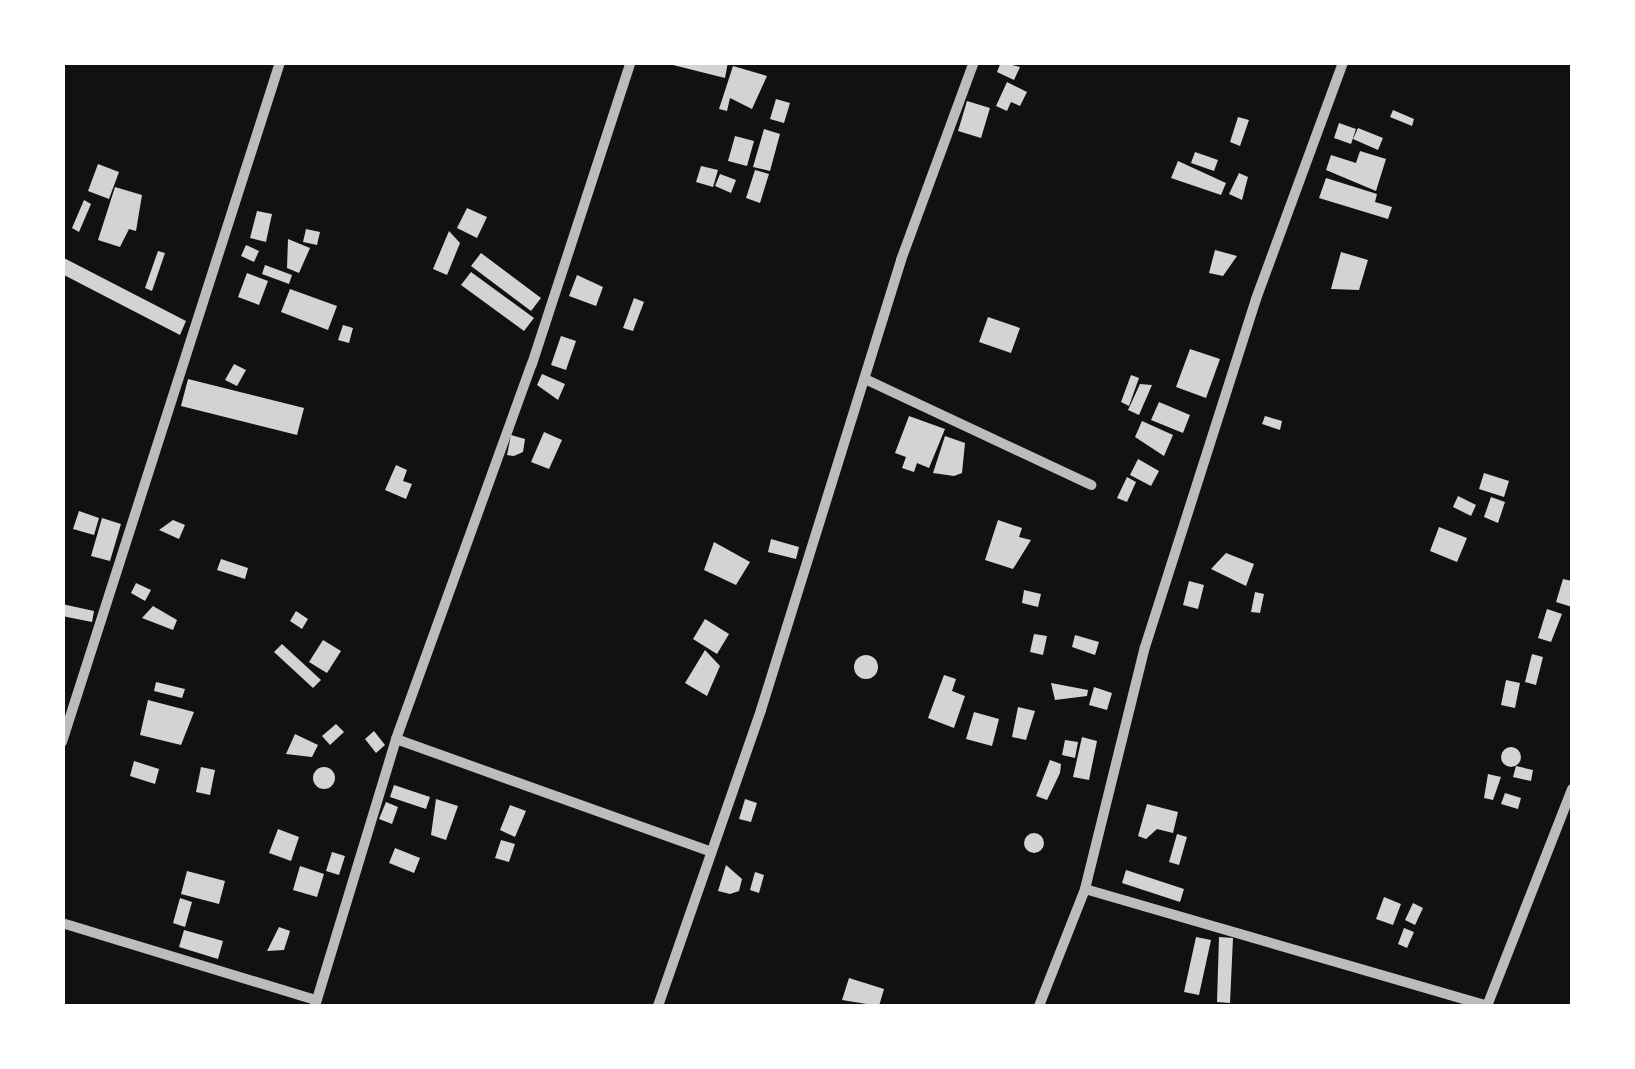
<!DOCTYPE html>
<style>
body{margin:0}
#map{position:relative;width:1635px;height:1069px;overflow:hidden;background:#111;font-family:"Exo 2",sans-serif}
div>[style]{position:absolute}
.building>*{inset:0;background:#d3d3d3}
.round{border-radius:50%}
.minor>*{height:10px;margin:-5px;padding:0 5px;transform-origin:5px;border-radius:5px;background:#bcbcbc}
span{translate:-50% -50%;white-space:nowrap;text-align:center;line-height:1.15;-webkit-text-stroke:8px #fff;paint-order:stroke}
.frame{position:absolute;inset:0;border:65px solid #fff;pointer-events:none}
</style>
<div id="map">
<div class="building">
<div style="clip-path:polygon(661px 62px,728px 62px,725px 78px)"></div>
<div style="clip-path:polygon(1001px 62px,1020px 67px,1014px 80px,997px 72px)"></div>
<div style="clip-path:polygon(733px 66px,767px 76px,752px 109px,730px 98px,727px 111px,719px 109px)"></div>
<div style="clip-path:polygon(1007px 82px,1027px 92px,1020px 106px,1011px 102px,1007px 111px,996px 106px)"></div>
<div style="clip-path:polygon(776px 99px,790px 103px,784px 123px,770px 119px)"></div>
<div style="clip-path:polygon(967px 101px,990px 108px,981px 138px,958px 131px)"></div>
<div style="clip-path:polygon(1393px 110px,1414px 119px,1412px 126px,1390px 117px)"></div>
<div style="clip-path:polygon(1238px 117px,1249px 120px,1240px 146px,1230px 142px)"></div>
<div style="clip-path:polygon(1339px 123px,1356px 129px,1351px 144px,1334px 138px)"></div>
<div style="clip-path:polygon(1358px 128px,1383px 138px,1378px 150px,1353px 139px)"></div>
<div style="clip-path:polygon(764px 129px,780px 134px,770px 171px,753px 167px)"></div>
<div style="clip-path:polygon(735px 136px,754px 141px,747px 166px,728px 161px)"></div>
<div style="clip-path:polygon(1360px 151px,1386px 159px,1376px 191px,1326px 170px,1331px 155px,1356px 163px)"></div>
<div style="clip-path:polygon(1195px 152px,1218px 160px,1214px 171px,1191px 163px)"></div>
<div style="clip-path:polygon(1178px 161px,1226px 183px,1221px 195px,1171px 178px)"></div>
<div style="clip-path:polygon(98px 164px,119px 172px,109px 199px,88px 191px)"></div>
<div style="clip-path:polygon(701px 166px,718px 170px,713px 187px,696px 182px)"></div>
<div style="clip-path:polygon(755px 170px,769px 174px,760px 203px,746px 198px)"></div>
<div style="clip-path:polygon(1239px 173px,1248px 177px,1242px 200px,1229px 194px)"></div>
<div style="clip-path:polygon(720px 174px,736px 180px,731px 193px,715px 186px)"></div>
<div style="clip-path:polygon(1326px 178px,1377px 194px,1375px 202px,1392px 207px,1388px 219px,1319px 198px)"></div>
<div style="clip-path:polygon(115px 187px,142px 195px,136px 231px,129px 229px,120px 247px,98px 240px)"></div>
<div style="clip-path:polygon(84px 200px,91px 204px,79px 232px,72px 228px)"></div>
<div style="clip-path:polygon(467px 208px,487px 217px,477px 238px,457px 228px)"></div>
<div style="clip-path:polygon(257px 211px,272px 214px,266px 242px,250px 238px)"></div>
<div style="clip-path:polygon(306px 229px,320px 232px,317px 245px,303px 242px)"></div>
<div style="clip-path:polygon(449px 231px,460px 243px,447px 275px,433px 269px)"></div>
<div style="clip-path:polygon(288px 239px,310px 248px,299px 273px,287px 268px)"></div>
<div style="clip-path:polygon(246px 245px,259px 251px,254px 262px,241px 256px)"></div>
<div style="clip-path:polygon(1215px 250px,1237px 256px,1223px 276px,1209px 273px)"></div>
<div style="clip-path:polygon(158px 251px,165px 253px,152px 291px,145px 288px)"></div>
<div style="clip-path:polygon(1341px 252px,1368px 260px,1359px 290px,1331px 289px)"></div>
<div style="clip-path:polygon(481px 253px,541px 298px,531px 311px,471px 266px)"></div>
<div style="clip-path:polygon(62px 257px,186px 321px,180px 335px,62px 274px)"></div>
<div style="clip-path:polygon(265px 265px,292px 275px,289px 284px,262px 274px)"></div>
<div style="clip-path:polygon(471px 272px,534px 318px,524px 331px,461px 285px)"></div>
<div style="clip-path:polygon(247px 273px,268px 281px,259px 305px,238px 297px)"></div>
<div style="clip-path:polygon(577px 275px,603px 287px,596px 306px,569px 296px)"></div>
<div style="clip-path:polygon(290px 289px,337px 306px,328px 330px,281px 312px)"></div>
<div style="clip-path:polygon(634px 298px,644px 302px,633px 331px,623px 328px)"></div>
<div style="clip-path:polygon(988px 317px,1020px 328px,1011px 353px,979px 342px)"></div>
<div style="clip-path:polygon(343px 325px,353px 328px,349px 343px,338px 340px)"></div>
<div style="clip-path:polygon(561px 336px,576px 341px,566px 370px,551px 365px)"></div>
<div style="clip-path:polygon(1190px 349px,1220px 359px,1206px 398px,1176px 387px)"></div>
<div style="clip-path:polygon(234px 364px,246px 370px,237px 386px,225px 380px)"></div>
<div style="clip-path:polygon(542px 374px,565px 384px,558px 400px,537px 385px)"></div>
<div style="clip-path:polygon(1131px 375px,1139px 378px,1129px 406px,1121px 402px)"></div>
<div style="clip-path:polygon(188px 379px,304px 408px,297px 435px,181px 406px)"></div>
<div style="clip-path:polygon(1140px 384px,1152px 385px,1139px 415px,1128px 410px)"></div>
<div style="clip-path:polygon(1159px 402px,1190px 415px,1183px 433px,1151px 420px)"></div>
<div style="clip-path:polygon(909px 416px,945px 429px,929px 468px,917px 463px,914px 472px,902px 468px,906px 457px,895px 453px)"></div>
<div style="clip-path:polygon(1265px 416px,1282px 421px,1280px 430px,1262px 424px)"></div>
<div style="clip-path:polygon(1142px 421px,1173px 435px,1164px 456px,1135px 437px)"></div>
<div style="clip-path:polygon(544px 432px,562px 440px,549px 469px,531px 462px)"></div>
<div style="clip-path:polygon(511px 435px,525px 439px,523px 452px,514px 456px,507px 455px)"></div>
<div style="clip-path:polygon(945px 436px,965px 443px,962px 473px,954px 476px,933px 473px)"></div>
<div style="clip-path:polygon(1138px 459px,1159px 471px,1151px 486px,1130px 475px)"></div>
<div style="clip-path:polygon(396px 465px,407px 470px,403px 481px,412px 484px,406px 499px,385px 490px)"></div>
<div style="clip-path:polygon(1484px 473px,1509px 481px,1504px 497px,1479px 489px)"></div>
<div style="clip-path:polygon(1127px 477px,1136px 482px,1127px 502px,1117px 498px)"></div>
<div style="clip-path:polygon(1458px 496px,1476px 505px,1471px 516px,1453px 507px)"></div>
<div style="clip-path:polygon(1491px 497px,1505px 502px,1498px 523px,1484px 517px)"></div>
<div style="clip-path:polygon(79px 511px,99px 518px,94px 535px,73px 529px)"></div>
<div style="clip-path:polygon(102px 518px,121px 524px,110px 561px,91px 556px)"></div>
<div style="clip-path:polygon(173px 520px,185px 525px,179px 539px,159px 530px)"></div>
<div style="clip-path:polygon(998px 520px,1022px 528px,1019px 537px,1031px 540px,1013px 569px,985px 560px)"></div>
<div style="clip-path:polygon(1439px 527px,1467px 538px,1457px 562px,1430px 551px)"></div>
<div style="clip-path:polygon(771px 539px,799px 547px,796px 559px,768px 552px)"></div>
<div style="clip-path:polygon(714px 542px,750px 562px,736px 585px,704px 570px)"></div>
<div style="clip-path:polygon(1226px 553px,1254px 564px,1246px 586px,1211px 569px)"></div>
<div style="clip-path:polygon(221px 559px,248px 568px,245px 579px,217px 570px)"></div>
<div style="clip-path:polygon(1563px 579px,1572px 581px,1572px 607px,1556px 602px)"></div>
<div style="clip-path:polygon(1189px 581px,1204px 585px,1198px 609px,1183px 605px)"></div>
<div style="clip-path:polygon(136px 583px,151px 590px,145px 601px,131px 593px)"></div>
<div style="clip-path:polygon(1024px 590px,1041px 594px,1038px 607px,1022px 603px)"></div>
<div style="clip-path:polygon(1255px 592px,1264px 594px,1260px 613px,1251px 612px)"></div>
<div style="clip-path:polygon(62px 604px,94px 611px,92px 622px,62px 616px)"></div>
<div style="clip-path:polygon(153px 606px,177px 620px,173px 630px,142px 618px)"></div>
<div style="clip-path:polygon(1547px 609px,1562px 614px,1551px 642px,1538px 638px)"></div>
<div style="clip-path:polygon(296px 611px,308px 619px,302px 629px,290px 621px)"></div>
<div style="clip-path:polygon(705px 619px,729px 634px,717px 654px,693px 639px)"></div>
<div style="clip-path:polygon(1034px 634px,1047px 636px,1043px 655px,1030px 652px)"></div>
<div style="clip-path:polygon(1075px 635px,1099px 642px,1095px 655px,1072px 647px)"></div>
<div style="clip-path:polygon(323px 640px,341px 651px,327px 673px,309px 662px)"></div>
<div style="clip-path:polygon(282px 644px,321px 680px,313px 688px,274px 652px)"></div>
<div style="clip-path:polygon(705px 650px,720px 666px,707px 696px,685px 683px)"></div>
<div style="clip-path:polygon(1532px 654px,1543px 657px,1536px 685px,1525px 682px)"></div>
<div class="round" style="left:854px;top:655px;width:24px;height:24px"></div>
<div style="clip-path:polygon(944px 675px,956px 679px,952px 691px,965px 696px,954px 728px,928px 718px)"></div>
<div style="clip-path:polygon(1506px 680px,1520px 683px,1515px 708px,1501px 705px)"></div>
<div style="clip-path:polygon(156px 682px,185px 689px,182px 698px,154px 691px)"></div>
<div style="clip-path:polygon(1051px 683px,1088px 690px,1087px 696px,1055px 700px)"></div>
<div style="clip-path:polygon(1094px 687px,1112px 693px,1107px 710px,1089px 705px)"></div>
<div style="clip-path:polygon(148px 700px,194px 712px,181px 745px,140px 735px)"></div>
<div style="clip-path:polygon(1018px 707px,1035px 711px,1026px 740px,1012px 737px)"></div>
<div style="clip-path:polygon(974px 712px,999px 719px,992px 746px,966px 739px)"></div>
<div style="clip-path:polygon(336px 724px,344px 732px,330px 745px,322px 736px)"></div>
<div style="clip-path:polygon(374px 731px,385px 745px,376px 753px,365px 739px)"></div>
<div style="clip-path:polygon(295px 734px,318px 745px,312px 757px,286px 754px)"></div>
<div style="clip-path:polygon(1082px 737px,1097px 741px,1089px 780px,1073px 777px)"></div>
<div style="clip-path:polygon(1065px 740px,1078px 742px,1075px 758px,1062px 755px)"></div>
<div class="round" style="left:1501px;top:747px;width:20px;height:20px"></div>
<div style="clip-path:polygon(1050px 760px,1061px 764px,1060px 773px,1047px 800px,1036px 796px)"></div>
<div style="clip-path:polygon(134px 761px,159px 769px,155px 784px,130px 776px)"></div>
<div style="clip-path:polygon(1516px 766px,1533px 770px,1531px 781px,1513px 777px)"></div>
<div class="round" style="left:313px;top:767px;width:22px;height:22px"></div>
<div style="clip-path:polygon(201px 767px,215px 770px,210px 795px,196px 792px)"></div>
<div style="clip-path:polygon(1488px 774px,1501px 777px,1493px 800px,1484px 798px)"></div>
<div style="clip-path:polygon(394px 785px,430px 797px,426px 809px,390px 797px)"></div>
<div style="clip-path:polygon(1505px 793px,1521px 798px,1518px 809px,1501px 804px)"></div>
<div style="clip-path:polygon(436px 799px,458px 806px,446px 840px,431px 835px)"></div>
<div style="clip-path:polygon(745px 799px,757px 803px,751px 822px,739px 819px)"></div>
<div style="clip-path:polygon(386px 802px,398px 807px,392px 824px,379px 819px)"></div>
<div style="clip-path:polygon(1147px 804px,1178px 812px,1173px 833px,1157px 829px,1146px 839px,1138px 836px)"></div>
<div style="clip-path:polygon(510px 805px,526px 811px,515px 837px,500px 830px)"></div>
<div style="clip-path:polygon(278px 829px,299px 837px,291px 861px,269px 853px)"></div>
<div class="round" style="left:1024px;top:833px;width:20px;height:20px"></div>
<div style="clip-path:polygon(1177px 834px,1187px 837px,1179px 865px,1169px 862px)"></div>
<div style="clip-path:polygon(501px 840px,515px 844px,509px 862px,495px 858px)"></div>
<div style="clip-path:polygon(395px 848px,420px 858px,414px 873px,389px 863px)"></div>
<div style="clip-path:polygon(332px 852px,345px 856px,339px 875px,326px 871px)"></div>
<div style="clip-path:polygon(726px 865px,742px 879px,739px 891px,730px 894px,718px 891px)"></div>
<div style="clip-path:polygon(300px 866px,324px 874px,317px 897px,293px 890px)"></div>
<div style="clip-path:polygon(1126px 870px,1184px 889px,1180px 902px,1122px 883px)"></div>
<div style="clip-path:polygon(187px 871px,225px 881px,219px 904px,181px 894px)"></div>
<div style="clip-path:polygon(755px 872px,764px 875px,759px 893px,750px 890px)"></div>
<div style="clip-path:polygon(1384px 897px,1401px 904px,1393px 925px,1376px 919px)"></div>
<div style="clip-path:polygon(180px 898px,192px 902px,185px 927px,173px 923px)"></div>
<div style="clip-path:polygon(1413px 903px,1423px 908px,1415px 925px,1405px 920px)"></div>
<div style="clip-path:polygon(279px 927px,290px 931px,284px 950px,267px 951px)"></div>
<div style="clip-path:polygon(1404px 928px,1414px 932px,1407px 948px,1398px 944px)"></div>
<div style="clip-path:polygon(184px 930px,223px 941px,218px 959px,179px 947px)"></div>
<div style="clip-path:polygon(1196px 937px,1211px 940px,1199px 995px,1184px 992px)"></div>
<div style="clip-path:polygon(1219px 937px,1233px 938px,1230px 1003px,1217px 1002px)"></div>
<div style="clip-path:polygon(849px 978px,884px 989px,879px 1006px,842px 1000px)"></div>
</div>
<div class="minor">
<div style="left:865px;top:379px;width:250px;rotate:25.1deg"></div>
<div style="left:396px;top:739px;width:331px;rotate:19.7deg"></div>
<div style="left:62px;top:742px;width:714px;rotate:-72.22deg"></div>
<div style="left:1085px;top:889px;width:420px;rotate:16.2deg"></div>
<div style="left:62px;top:923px;width:265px;rotate:16.9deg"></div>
<div style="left:315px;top:1006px;width:279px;rotate:-73.1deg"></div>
<div style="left:396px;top:739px;width:399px;rotate:-70.1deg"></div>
<div style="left:532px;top:364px;width:318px;rotate:-71.9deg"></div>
<div style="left:658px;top:1006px;width:313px;rotate:-70.8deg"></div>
<div style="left:761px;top:710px;width:471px;rotate:-72.7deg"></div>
<div style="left:901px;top:260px;width:211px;rotate:-69.8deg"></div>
<div style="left:1039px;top:1006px;width:126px;rotate:-68.5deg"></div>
<div style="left:1085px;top:889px;width:249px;rotate:-76.1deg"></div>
<div style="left:1145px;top:647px;width:365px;rotate:-72.3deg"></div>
<div style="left:1256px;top:299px;width:252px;rotate:-69.8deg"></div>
<div style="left:1487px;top:1006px;width:233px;rotate:-68.6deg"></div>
</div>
<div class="frame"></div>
</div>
